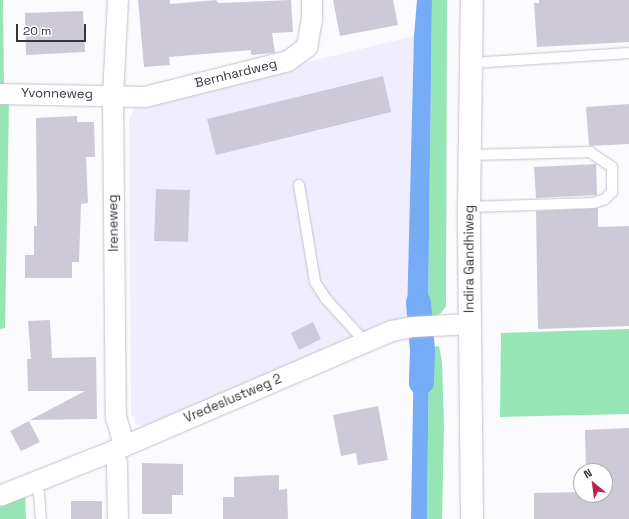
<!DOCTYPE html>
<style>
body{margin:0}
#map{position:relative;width:629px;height:519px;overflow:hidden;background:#fbfafd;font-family:"Space Grotesk",sans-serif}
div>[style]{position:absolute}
.built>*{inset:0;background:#f0eefe}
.green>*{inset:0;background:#96e6b5}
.water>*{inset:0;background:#76acf5}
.canal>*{height:25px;margin:-12.5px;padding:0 12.5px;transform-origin:12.5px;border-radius:12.5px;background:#76acf5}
.building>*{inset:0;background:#cec9d6}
.roads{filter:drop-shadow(0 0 1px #c2c1cd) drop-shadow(0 0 1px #c2c1cd)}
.service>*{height:10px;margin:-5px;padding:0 5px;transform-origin:5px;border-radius:5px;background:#fff}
.minor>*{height:20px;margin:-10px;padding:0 10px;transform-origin:10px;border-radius:10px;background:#fff}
.primary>*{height:22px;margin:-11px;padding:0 11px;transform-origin:11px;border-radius:11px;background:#fff}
span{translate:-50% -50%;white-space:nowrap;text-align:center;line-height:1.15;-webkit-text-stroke:3px #fff;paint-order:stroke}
.street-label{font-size:13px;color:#36353a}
.north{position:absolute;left:573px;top:463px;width:40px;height:40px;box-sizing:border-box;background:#fff;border:1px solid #afaeb0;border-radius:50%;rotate:331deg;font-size:11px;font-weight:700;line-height:16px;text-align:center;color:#36353a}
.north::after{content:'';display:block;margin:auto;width:14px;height:18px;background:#b62449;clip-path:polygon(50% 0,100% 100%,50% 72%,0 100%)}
.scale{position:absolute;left:16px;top:24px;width:70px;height:18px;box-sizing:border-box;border:2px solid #36353a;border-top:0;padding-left:5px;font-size:12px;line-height:14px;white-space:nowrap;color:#36353a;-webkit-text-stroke:3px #fff;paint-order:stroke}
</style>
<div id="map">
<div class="built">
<div style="clip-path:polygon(414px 36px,407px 316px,378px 325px,326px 351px,146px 426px,136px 424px,131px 413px,129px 121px,134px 108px,145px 102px)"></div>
</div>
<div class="green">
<div style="clip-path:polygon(0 0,3px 0,4px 87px,0 87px)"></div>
<div style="clip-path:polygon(432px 0,447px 0,446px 306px,441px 313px,435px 316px,428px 316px)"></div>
<div style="clip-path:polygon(9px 102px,5px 328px,0 329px,0 103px)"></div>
<div style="clip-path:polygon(629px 329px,629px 414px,500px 417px,501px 333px)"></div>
<div style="clip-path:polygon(439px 346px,442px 362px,444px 425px,442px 519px,427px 519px,429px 348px)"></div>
<div style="clip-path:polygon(25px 495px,26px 519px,0 519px,0 505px)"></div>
</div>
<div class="water">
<div style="clip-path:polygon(417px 0,432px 0,428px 316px,407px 316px,414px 36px)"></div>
<div style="clip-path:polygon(414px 348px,429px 348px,427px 519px,411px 519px)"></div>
</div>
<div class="canal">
<div style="left:418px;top:302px;width:48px;rotate:85.2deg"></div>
<div style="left:422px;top:350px;width:32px;rotate:92deg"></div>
</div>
<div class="building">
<div style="clip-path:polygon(138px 0,170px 0,170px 4px,216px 0,218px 3px,291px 0,293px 32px,272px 33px,275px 53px,272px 53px,251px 55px,251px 50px,169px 57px,170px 65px,144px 67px)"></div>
<div style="clip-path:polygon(333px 0,393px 0,398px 25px,340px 36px)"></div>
<div style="clip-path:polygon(539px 0,629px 0,629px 42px,537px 47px,534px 3px,539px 3px)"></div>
<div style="clip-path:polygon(83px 11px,85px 52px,26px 55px,25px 13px)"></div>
<div style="clip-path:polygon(383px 76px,391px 112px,216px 155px,207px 119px)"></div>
<div style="clip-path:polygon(629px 104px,629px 144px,589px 146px,586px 107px)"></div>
<div style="clip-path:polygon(77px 116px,77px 122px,94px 122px,95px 157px,86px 157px,88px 203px,81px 204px,79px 262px,72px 262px,72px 278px,25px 278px,25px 255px,34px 255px,34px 226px,37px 226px,36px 118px)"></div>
<div style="clip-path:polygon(596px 164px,597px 195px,536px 198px,534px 167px)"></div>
<div style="clip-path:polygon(156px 189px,190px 190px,188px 242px,154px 241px)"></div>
<div style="clip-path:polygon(598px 208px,598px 227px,629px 226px,629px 326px,538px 329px,536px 211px)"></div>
<div style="clip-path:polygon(50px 320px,52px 358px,96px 357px,97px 419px,30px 420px,85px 391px,28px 391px,27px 359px,31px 359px,28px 321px)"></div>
<div style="clip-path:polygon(313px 322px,321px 339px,299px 350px,291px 333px)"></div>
<div style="clip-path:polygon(378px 406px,388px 460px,358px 465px,356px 453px,341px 456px,333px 415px)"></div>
<div style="clip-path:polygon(29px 421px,40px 442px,21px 451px,10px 431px)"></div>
<div style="clip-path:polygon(629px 428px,629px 519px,534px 519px,534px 493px,581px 492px,581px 495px,605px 495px,605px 471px,586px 471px,585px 430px)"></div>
<div style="clip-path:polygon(142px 463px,183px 464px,183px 495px,172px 495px,172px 514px,142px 514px)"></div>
<div style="clip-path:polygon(279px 475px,279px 490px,287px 489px,288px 519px,223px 519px,223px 497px,234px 497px,234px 477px)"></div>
<div style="clip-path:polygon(71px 501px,102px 501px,102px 519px,71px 519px)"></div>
</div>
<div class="roads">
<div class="service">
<div style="left:472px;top:63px;width:157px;rotate:-3.6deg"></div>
<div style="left:299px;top:185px;width:98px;rotate:80.6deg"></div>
<div style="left:315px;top:282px;width:20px;rotate:57deg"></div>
<div style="left:326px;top:299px;width:58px;rotate:47.8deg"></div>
<div style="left:469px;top:207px;width:124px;rotate:-1.8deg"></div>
<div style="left:593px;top:203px;width:13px;rotate:-18deg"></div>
<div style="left:605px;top:199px;width:10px;rotate:-45deg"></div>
<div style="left:612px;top:192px;width:25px;rotate:-90deg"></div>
<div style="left:612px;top:167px;width:27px;rotate:-146deg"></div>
<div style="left:590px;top:152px;width:119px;rotate:178.6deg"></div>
<div style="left:35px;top:482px;width:12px;rotate:70deg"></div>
<div style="left:39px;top:493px;width:26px;rotate:86deg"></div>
</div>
<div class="minor">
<div style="left:118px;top:0;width:97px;rotate:93deg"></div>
<div style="left:113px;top:97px;width:320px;rotate:89.5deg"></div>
<div style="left:116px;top:417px;width:29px;rotate:74deg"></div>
<div style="left:0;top:94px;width:145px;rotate:1.2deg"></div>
<div style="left:145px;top:97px;width:147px;rotate:-14.1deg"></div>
<div style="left:288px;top:61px;width:24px;rotate:-36deg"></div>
<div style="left:307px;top:47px;width:28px;rotate:-80deg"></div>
<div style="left:312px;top:19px;width:19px;rotate:-90deg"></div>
<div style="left:113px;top:451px;width:14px;rotate:73deg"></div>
<div style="left:117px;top:464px;width:55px;rotate:89deg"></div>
<div style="left:0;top:496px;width:122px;rotate:-21.7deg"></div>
<div style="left:113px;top:451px;width:304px;rotate:-23.3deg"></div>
<div style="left:392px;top:331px;width:20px;rotate:-11deg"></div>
<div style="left:412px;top:327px;width:58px;rotate:-3deg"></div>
</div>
<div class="primary">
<div style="left:472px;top:519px;width:312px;rotate:-90.6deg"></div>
<div style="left:469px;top:207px;width:207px;rotate:-89.2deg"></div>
</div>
</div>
<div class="street-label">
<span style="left:236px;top:74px;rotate:-14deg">Bernhardweg</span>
<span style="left:57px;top:94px;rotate:1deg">Yvonneweg</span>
<span style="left:114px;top:223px;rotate:-91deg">Ireneweg</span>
<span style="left:470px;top:259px;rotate:-90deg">Indira Gandhiweg</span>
<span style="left:233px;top:399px;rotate:-23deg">Vredeslustweg 2</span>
</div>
<div class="north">N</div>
<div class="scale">20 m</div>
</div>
